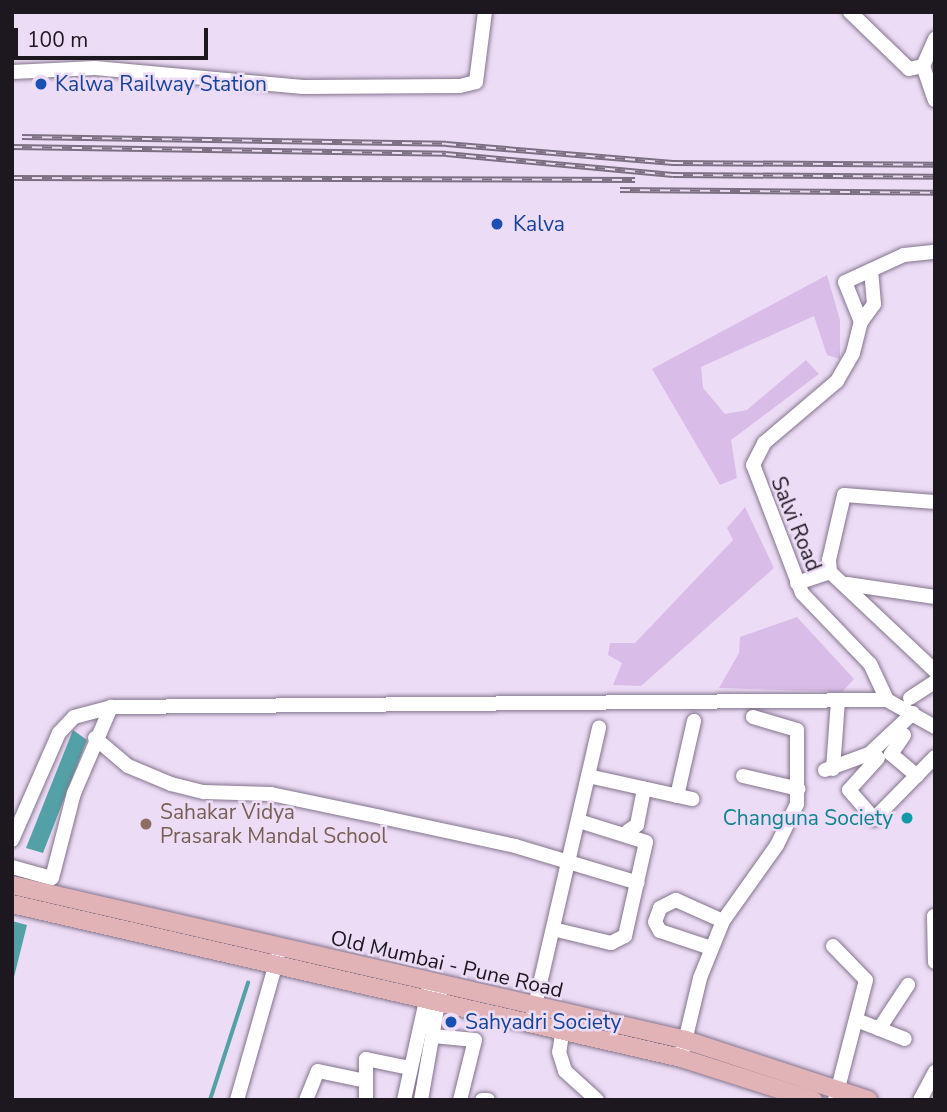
<!DOCTYPE html>
<style>
body{margin:0}
#map{position:relative;width:947px;height:1112px;overflow:hidden;background:#eddcf6;font-family:"Nunito Sans",sans-serif}
div>[style]{position:absolute}
.green>*{inset:0;background:#d9bce8}
.water>*{inset:0;background:#53a1a7}
.stream>*{height:3.5px;margin:-1.75px;padding:0 1.75px;transform-origin:1.75px;border-radius:1.75px;background:#53a1a7}
.roads{filter:drop-shadow(0 0 2px #83748c) drop-shadow(0 0 2px #83748c)}
.minor>*{height:14px;margin:-7px;padding:0 7px;transform-origin:7px;border-radius:7px;background:#fff}
.major>*{height:18px;margin:-9px;padding:0 9px;transform-origin:9px;border-radius:9px;background:#e1b2b6}
.rail>*{height:6px;margin-top:-3px;transform-origin:0;background:repeating-linear-gradient(90deg,#eddcf6 0 10px,#7b7081 0 20px);box-sizing:border-box;border-block:2px solid #7b7081}
.dots>*{width:19px;height:19px;translate:-50% -50%;box-sizing:border-box;border:4px solid #eddcf6;border-radius:50%}
span{translate:-50% -50%;white-space:nowrap;text-align:center;line-height:1.15;-webkit-text-stroke:5px #eddcf6;paint-order:stroke}
.transit-label{font-size:21px;color:#164399}
.left{translate:0 -50%;text-align:left}
.street-label{font-size:21px;color:#1d1720}
.education-label{font-size:21px;color:#785e54}
.culture-label{font-size:21px;color:#0d838f}
.right{translate:-100% -50%;text-align:right}
.frame{position:absolute;inset:0;border:14px solid #1d1720;pointer-events:none}
.scale{position:absolute;left:14px;top:28px;width:194px;height:32px;box-sizing:border-box;border:4px solid #1d1720;border-top:0;padding-left:9px;font-size:21px;line-height:24px;white-space:nowrap;color:#1d1720;-webkit-text-stroke:5px #eddcf6;paint-order:stroke}
</style>
<div id="map">
<div class="green">
<div style="clip-path:polygon(827px 275px,840px 320px,840px 359px,827px 355px,814px 316px,701px 367px,703px 388px,725px 414px,747px 410px,806px 360px,819px 374px,731px 440px,737px 478px,720px 485px,652px 369px)"></div>
<div style="clip-path:polygon(745px 507px,774px 568px,641px 686px,613px 685px,622px 663px,608px 655px,610px 643px,635px 643px,733px 540px,727px 528px)"></div>
<div style="clip-path:polygon(797px 617px,854px 679px,842px 692px,719px 688px,739px 653px,740px 637px)"></div>
</div>
<div class="water">
<div style="clip-path:polygon(73px 730px,87px 740px,43px 853px,26px 848px)"></div>
<div style="clip-path:polygon(12px 921px,27px 925px,12px 985px)"></div>
</div>
<div class="stream">
<div style="left:210px;top:1100px;width:123px;rotate:-72deg"></div>
</div>
<div class="roads">
<div class="minor">
<div style="left:850px;top:12px;width:82px;rotate:44deg"></div>
<div style="left:909px;top:69px;width:14px;rotate:-12deg"></div>
<div style="left:923px;top:66px;width:30px;rotate:-66deg"></div>
<div style="left:923px;top:66px;width:36px;rotate:71deg"></div>
<div style="left:12px;top:72px;width:83px;rotate:-2.8deg"></div>
<div style="left:95px;top:68px;width:209px;rotate:5.2deg"></div>
<div style="left:303px;top:87px;width:157px;rotate:-0.4deg"></div>
<div style="left:460px;top:86px;width:16px;rotate:-14deg"></div>
<div style="left:476px;top:82px;width:71px;rotate:-82.7deg"></div>
<div style="left:861px;top:322px;width:22px;rotate:-54deg"></div>
<div style="left:874px;top:304px;width:34px;rotate:-95deg"></div>
<div style="left:935px;top:502px;width:91px;rotate:-175.6deg"></div>
<div style="left:844px;top:495px;width:67px;rotate:103deg"></div>
<div style="left:829px;top:560px;width:12px;rotate:85deg"></div>
<div style="left:830px;top:572px;width:144px;rotate:43.3deg"></div>
<div style="left:797px;top:583px;width:35px;rotate:-18deg"></div>
<div style="left:847px;top:584px;width:89px;rotate:8.4deg"></div>
<div style="left:910px;top:698px;width:30px;rotate:-33deg"></div>
<div style="left:887px;top:700px;width:40px;rotate:-115deg"></div>
<div style="left:870px;top:664px;width:98px;rotate:-133.8deg"></div>
<div style="left:802px;top:593px;width:137px;rotate:-110.9deg"></div>
<div style="left:753px;top:465px;width:25px;rotate:-63deg"></div>
<div style="left:764px;top:443px;width:96px;rotate:-40.3deg"></div>
<div style="left:837px;top:381px;width:32px;rotate:-60deg"></div>
<div style="left:853px;top:353px;width:32px;rotate:-76deg"></div>
<div style="left:861px;top:322px;width:43px;rotate:-111.8deg"></div>
<div style="left:845px;top:282px;width:65px;rotate:-24.6deg"></div>
<div style="left:904px;top:255px;width:31px;rotate:-6deg"></div>
<div style="left:904px;top:735px;width:23px;rotate:124deg"></div>
<div style="left:891px;top:754px;width:34px;rotate:40deg"></div>
<div style="left:95px;top:738px;width:43px;rotate:40.3deg"></div>
<div style="left:128px;top:766px;width:47px;rotate:22.7deg"></div>
<div style="left:171px;top:784px;width:34px;rotate:14deg"></div>
<div style="left:204px;top:792px;width:67px;rotate:1.7deg"></div>
<div style="left:271px;top:794px;width:112px;rotate:11.8deg"></div>
<div style="left:381px;top:817px;width:137px;rotate:12.2deg"></div>
<div style="left:515px;top:846px;width:128px;rotate:16.7deg"></div>
<div style="left:878px;top:758px;width:43px;rotate:132.2deg"></div>
<div style="left:849px;top:790px;width:38px;rotate:49deg"></div>
<div style="left:874px;top:819px;width:87px;rotate:-45.5deg"></div>
<div style="left:833px;top:769px;width:68px;rotate:-85.8deg"></div>
<div style="left:825px;top:770px;width:47px;rotate:-20deg"></div>
<div style="left:869px;top:754px;width:60px;rotate:-43deg"></div>
<div style="left:588px;top:776px;width:107px;rotate:12.5deg"></div>
<div style="left:743px;top:776px;width:57px;rotate:13.1deg"></div>
<div style="left:677px;top:796px;width:77px;rotate:-77.2deg"></div>
<div style="left:628px;top:831px;width:11px;rotate:-34deg"></div>
<div style="left:637px;top:825px;width:37px;rotate:-79deg"></div>
<div style="left:12px;top:840px;width:117px;rotate:-66.3deg"></div>
<div style="left:59px;top:733px;width:22px;rotate:-47deg"></div>
<div style="left:74px;top:717px;width:38px;rotate:-15deg"></div>
<div style="left:111px;top:707px;width:776px;rotate:-0.52deg"></div>
<div style="left:887px;top:700px;width:55px;rotate:29.4deg"></div>
<div style="left:12px;top:867px;width:41px;rotate:15.4deg"></div>
<div style="left:52px;top:878px;width:88px;rotate:-75.5deg"></div>
<div style="left:74px;top:793px;width:94px;rotate:-66.7deg"></div>
<div style="left:934px;top:916px;width:46px;rotate:88.8deg"></div>
<div style="left:553px;top:929px;width:60px;rotate:13.6deg"></div>
<div style="left:611px;top:943px;width:16px;rotate:-27deg"></div>
<div style="left:625px;top:936px;width:96px;rotate:-77.4deg"></div>
<div style="left:646px;top:842px;width:70px;rotate:-162.6deg"></div>
<div style="left:833px;top:946px;width:47px;rotate:45.9deg"></div>
<div style="left:866px;top:980px;width:124px;rotate:104.5deg"></div>
<div style="left:711px;top:948px;width:54px;rotate:-161.6deg"></div>
<div style="left:660px;top:931px;width:10px;rotate:-119deg"></div>
<div style="left:655px;top:922px;width:15px;rotate:-70deg"></div>
<div style="left:660px;top:908px;width:18px;rotate:-27deg"></div>
<div style="left:676px;top:900px;width:51px;rotate:24.1deg"></div>
<div style="left:533px;top:1014px;width:294px;rotate:-77deg"></div>
<div style="left:859px;top:1021px;width:49px;rotate:21.4deg"></div>
<div style="left:564px;top:1022px;width:30px;rotate:99deg"></div>
<div style="left:559px;top:1052px;width:20px;rotate:72deg"></div>
<div style="left:565px;top:1071px;width:43px;rotate:42.2deg"></div>
<div style="left:879px;top:1029px;width:53px;rotate:-56.6deg"></div>
<div style="left:433px;top:1036px;width:42px;rotate:5.4deg"></div>
<div style="left:475px;top:1040px;width:62px;rotate:104deg"></div>
<div style="left:681px;top:1058px;width:82px;rotate:-76.6deg"></div>
<div style="left:700px;top:978px;width:61px;rotate:-68deg"></div>
<div style="left:723px;top:921px;width:93px;rotate:-54.6deg"></div>
<div style="left:777px;top:845px;width:46px;rotate:-64deg"></div>
<div style="left:797px;top:804px;width:74px;rotate:-90deg"></div>
<div style="left:797px;top:730px;width:46px;rotate:-163.5deg"></div>
<div style="left:237px;top:1100px;width:150px;rotate:-74.1deg"></div>
<div style="left:306px;top:1100px;width:31px;rotate:-68deg"></div>
<div style="left:318px;top:1071px;width:49px;rotate:11.8deg"></div>
<div style="left:366px;top:1100px;width:41px;rotate:-90deg"></div>
<div style="left:366px;top:1059px;width:45px;rotate:11.6deg"></div>
<div style="left:404px;top:1100px;width:120px;rotate:-77.5deg"></div>
<div style="left:421px;top:1100px;width:116px;rotate:-80deg"></div>
<div style="left:482px;top:1100px;width:6px"></div>
<div style="left:920px;top:1100px;width:32px;rotate:-62deg"></div>
</div>
<div class="major">
<div style="left:12px;top:885px;width:692px;rotate:12.95deg"></div>
<div style="left:686px;top:1040px;width:192px;rotate:18.2deg"></div>
<div style="left:12px;top:904px;width:686px;rotate:12.96deg"></div>
<div style="left:681px;top:1058px;width:139px;rotate:17.7deg"></div>
</div>
</div>
<div class="rail">
<div style="left:22px;top:137px;width:424px;rotate:0.9deg"></div>
<div style="left:446px;top:144px;width:228px;rotate:4.8deg"></div>
<div style="left:673px;top:163px;width:262px;rotate:0.4deg"></div>
<div style="left:12px;top:147px;width:434px;rotate:0.9deg"></div>
<div style="left:446px;top:154px;width:228px;rotate:5.3deg"></div>
<div style="left:673px;top:175px;width:262px;rotate:0.4deg"></div>
<div style="left:12px;top:178px;width:623px;rotate:0.18deg"></div>
<div style="left:620px;top:190px;width:315px;rotate:0.5deg"></div>
</div>
<div class="dots">
<div style="left:41px;top:84px;background:#1a4fb4"></div>
<div style="left:497px;top:224px;background:#1a4fb4"></div>
<div style="left:907px;top:818px;background:#0f9aa8"></div>
<div style="left:146px;top:824px;background:#8d6e63"></div>
<div style="left:451px;top:1022px;background:#1a4fb4"></div>
</div>
<div class="transit-label">
<span class="left" style="left:55px;top:84px">Kalwa Railway Station</span>
<span class="left" style="left:513px;top:224px">Kalva</span>
<span class="left" style="left:465px;top:1022px">Sahyadri Society</span>
</div>
<div class="street-label">
<span style="left:796px;top:524px;rotate:68deg">Salvi Road</span>
<span style="left:447px;top:964px;rotate:13deg">Old Mumbai - Pune Road</span>
</div>
<div class="education-label">
<span class="left" style="left:160px;top:824px">Sahakar Vidya<br>Prasarak Mandal School</span>
</div>
<div class="culture-label">
<span class="right" style="left:893px;top:818px">Changuna Society</span>
</div>
<div class="frame"></div>
<div class="scale">100 m</div>
</div>
